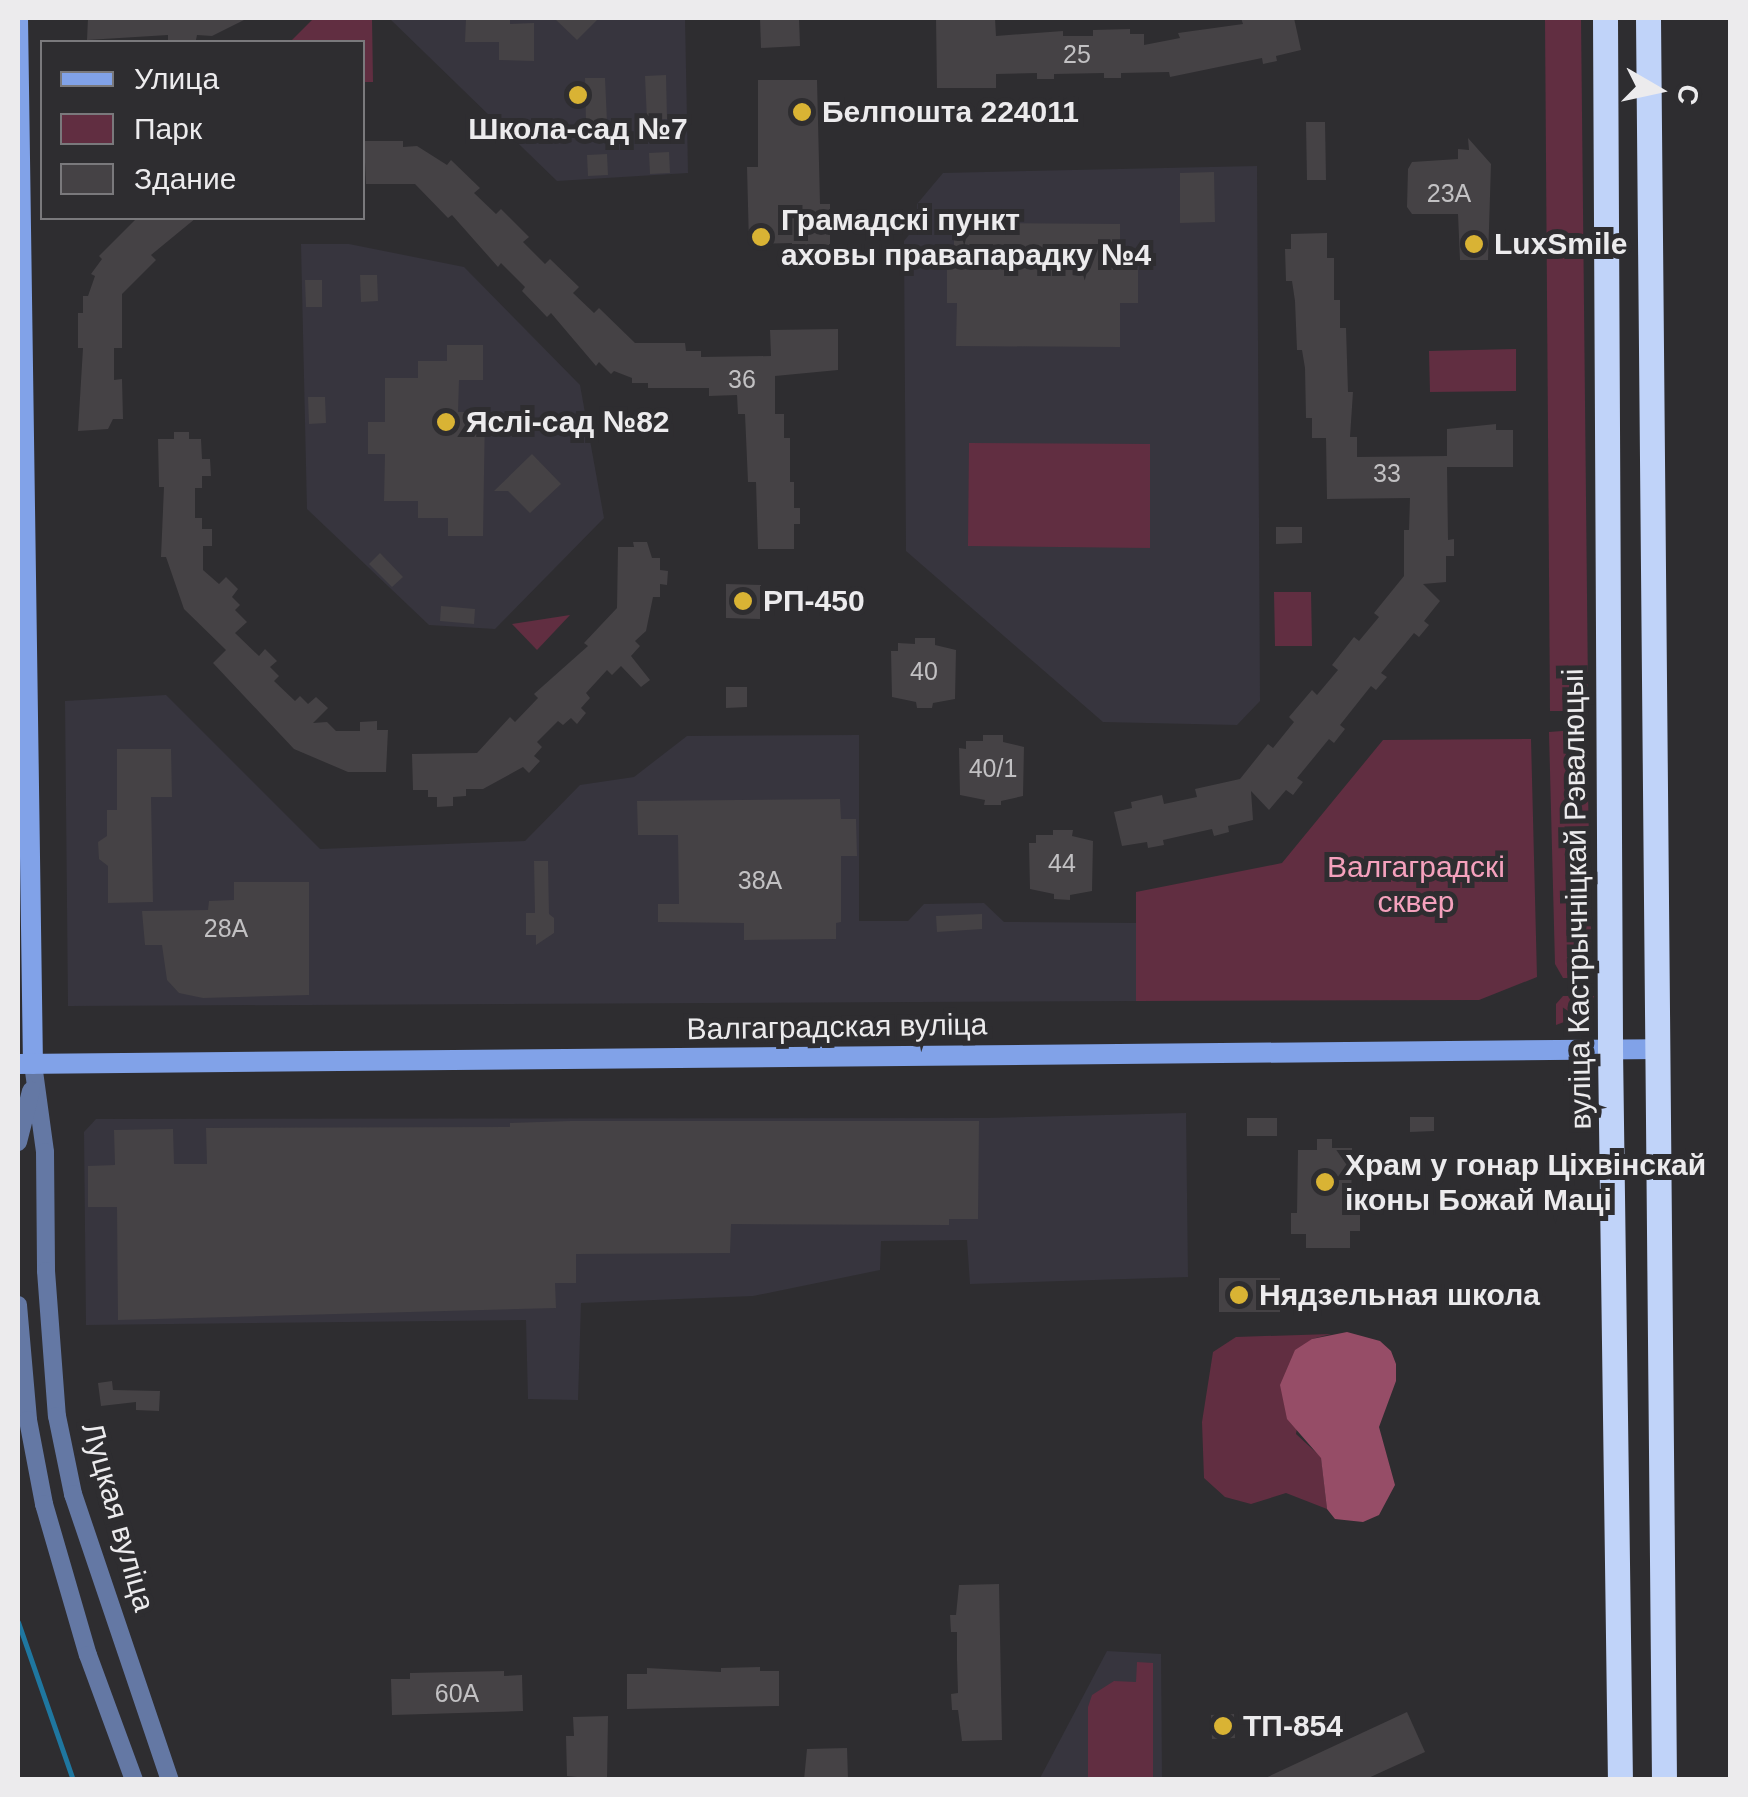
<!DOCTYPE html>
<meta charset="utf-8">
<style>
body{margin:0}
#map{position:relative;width:1748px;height:1797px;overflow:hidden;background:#2e2d30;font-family:Arial,sans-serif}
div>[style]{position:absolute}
.built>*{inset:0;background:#37353e}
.green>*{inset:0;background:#612e41}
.forest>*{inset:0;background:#964d67}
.stream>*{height:5px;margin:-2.5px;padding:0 2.5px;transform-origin:2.5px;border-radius:2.5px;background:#1f77a0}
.building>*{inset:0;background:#454245}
.tertiary>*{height:18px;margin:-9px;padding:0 9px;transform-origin:9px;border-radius:9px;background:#6478a4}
.secondary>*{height:20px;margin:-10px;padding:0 10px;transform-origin:10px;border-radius:10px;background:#81a2e8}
.trunk>*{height:25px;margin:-12.5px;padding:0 12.5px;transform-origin:12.5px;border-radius:12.5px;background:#c0d3f9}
.dots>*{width:28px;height:28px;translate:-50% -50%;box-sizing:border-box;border:5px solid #2e2d30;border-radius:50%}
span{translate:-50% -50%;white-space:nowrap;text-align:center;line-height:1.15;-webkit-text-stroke:10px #2e2d30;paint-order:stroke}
.number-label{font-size:25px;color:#c2c1c3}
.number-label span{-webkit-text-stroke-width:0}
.poi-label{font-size:30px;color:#ecebed;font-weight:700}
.left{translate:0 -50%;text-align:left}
.park-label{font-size:30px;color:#f5a1bd}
.street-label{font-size:30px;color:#ecebed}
.frame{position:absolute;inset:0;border:20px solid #ecebed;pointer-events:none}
.legend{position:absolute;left:40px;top:40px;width:325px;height:180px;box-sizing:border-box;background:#2e2d30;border:2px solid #7a797c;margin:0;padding:12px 18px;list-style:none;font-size:30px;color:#ecebed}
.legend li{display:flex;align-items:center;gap:20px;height:50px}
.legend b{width:50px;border:2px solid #7a797c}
.north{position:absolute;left:1608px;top:40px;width:100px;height:100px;-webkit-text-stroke:8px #2e2d30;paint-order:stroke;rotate:99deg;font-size:28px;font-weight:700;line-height:40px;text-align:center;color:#ecebed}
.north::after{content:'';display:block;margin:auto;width:35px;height:45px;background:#ecebed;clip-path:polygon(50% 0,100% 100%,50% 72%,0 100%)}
</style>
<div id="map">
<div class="built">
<div style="clip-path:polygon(389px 18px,685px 18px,688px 173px,557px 181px)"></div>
<div style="clip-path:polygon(1257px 166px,1260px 701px,1237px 725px,1103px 722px,906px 551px,904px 241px,917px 225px,917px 204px,943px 173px)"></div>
<div style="clip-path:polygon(301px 244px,349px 244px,464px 267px,580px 385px,604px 518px,495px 629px,429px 625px,307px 509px)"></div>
<div style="clip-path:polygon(166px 695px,320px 849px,525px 841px,580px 785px,634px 777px,687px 736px,859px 735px,859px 921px,908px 921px,924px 904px,984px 903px,1004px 922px,1136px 923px,1136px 1001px,68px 1006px,65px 701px)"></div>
<div style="clip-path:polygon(1186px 1113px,1188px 1277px,970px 1284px,967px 1240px,881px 1241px,880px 1270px,753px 1296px,581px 1303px,578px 1400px,528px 1399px,526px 1320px,86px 1325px,84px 1132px,96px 1119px,986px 1118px)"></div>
<div style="clip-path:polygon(1107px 1651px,1161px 1654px,1162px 1779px,1039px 1780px)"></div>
</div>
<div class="green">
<div style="clip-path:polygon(314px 18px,372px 18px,373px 82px,363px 82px,362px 42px,290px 42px)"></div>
<div style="clip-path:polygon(1545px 18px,1581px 18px,1588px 692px,1584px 706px,1575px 711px,1550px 711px)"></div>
<div style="clip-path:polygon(1516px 349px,1516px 391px,1430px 392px,1429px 351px)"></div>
<div style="clip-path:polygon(969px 443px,1150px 444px,1150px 548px,968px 546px)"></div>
<div style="clip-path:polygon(1274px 592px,1311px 592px,1312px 646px,1275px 646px)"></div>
<div style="clip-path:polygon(570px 615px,537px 650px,512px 624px)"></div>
<div style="clip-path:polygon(1575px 730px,1587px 747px,1592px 978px,1563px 978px,1555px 964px,1549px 732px)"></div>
<div style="clip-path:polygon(1531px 739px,1537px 977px,1479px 1000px,1136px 1001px,1136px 892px,1282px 863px,1383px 740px)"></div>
<div style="clip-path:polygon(1563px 996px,1594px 996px,1588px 1013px,1556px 1025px,1556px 1004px)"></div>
<div style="clip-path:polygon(1331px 1334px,1312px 1339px,1296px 1434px,1321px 1457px,1327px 1509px,1286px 1493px,1251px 1504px,1225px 1497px,1204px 1478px,1202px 1422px,1213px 1352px,1236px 1337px)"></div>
<div style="clip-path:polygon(1137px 1662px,1153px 1663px,1153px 1779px,1088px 1779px,1088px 1707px,1092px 1695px,1114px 1681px,1136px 1682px)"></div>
</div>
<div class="forest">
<div style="clip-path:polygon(1347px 1332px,1380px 1341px,1391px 1351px,1396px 1364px,1396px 1381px,1379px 1427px,1395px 1485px,1379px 1515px,1363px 1522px,1335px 1519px,1327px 1509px,1321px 1458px,1287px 1419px,1280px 1385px,1295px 1350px,1312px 1339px)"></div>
</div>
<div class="stream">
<div style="left:18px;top:1622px;width:167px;rotate:70.8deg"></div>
</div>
<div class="building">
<div style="clip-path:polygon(88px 18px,248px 18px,212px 36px,197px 35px,196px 40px,168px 40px,168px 35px,87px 40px)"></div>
<div style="clip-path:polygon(466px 18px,510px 18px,510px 24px,534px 23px,534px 61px,499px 60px,499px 42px,465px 42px)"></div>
<div style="clip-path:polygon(554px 18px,599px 18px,577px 40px)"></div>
<div style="clip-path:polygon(760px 18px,799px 18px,800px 46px,761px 48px)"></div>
<div style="clip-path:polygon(936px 18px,995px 18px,996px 36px,1063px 31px,1063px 36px,1093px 36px,1093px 30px,1130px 29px,1130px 34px,1144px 34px,1144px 45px,1180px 38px,1178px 33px,1243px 24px,1241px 18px,1294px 18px,1301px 50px,1276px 56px,1277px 61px,1263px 64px,1262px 58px,1170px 77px,1169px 72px,1121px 73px,1121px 78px,1104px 78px,1104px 73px,1054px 74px,1054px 79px,1037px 79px,1037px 73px,996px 74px,996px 88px,937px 88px)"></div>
<div style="clip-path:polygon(666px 75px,667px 119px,647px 120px,645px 76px)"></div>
<div style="clip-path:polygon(585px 78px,605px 78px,607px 122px,586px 123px)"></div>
<div style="clip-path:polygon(758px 80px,817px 80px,820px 204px,830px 204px,830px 244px,817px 254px,792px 255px,792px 243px,749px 244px,747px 167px,758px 167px)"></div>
<div style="clip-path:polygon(1306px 122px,1325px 122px,1326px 180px,1307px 180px)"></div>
<div style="clip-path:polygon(1468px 138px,1491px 164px,1488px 260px,1460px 260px,1458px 214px,1412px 214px,1407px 207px,1408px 169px,1412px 162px,1458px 159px,1458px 149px,1469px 150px)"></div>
<div style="clip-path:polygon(364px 141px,403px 141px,403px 147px,417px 146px,447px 165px,451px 160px,480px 188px,474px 193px,496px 214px,501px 209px,529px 237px,523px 242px,545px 264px,550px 259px,579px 287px,573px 293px,594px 313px,599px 308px,635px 343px,685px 343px,686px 351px,701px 351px,701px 357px,771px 356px,770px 330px,838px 329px,838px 370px,775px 376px,775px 414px,784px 414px,784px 438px,790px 438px,790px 482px,794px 482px,794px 508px,800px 508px,800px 524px,794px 524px,794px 549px,758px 549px,756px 482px,748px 482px,745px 414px,738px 414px,737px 395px,709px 396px,709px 388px,648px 388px,648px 383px,632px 383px,632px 378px,614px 371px,611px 374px,599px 362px,596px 366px,551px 313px,547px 317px,522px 291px,525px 287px,501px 263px,498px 267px,452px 215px,448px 218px,415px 184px,366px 184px)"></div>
<div style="clip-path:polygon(669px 152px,670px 173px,650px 174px,649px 153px)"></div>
<div style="clip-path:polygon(607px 154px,608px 175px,588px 176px,587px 155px)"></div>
<div style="clip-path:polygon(1214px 172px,1215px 222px,1180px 223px,1180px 173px)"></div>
<div style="clip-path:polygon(137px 218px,196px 218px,151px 255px,156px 260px,122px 294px,122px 348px,114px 348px,114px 380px,122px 379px,123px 419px,113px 419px,108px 429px,78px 431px,83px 348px,78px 348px,78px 313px,83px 313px,83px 296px,88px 296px,95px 276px,91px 274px,102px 259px,99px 256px)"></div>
<div style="clip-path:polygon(954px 223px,1120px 224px,1120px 267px,1138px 268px,1138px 303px,1120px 303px,1120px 347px,956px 346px,957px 303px,947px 303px,947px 268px,954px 268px)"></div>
<div style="clip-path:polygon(1327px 233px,1327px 258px,1334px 258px,1334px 300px,1340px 300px,1340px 328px,1346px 328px,1348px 392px,1353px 392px,1350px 437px,1357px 437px,1357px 457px,1447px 456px,1447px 429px,1496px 424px,1496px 430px,1513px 430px,1513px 467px,1447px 467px,1448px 540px,1454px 539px,1454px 556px,1446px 556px,1446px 582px,1423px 584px,1440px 601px,1424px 621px,1429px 625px,1419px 637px,1414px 633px,1381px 673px,1387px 677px,1376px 690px,1371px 686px,1340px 725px,1345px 729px,1334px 743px,1329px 739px,1297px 778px,1303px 782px,1293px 795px,1286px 790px,1269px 810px,1251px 791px,1253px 820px,1228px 826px,1229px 832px,1214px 836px,1212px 829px,1163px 840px,1164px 845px,1148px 848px,1147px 842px,1122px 846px,1114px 812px,1132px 808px,1131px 802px,1162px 795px,1164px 804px,1197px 797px,1195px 789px,1240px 779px,1268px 744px,1273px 748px,1294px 722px,1289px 717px,1312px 690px,1317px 695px,1338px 670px,1332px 665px,1354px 637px,1359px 641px,1379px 617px,1374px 613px,1404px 576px,1404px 530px,1409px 530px,1410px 498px,1327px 499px,1326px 438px,1312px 438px,1312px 418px,1306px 418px,1305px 368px,1302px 350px,1297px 350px,1295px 301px,1292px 281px,1286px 281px,1285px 249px,1291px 249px,1291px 234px)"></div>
<div style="clip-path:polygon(360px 275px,377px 275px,378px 301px,361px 302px)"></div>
<div style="clip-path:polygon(305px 280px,322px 280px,322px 307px,306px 307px)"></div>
<div style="clip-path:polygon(447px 345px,483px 345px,483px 380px,459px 380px,458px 412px,485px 412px,483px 536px,448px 536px,448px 518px,418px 518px,418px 501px,384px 501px,385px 454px,368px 454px,368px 422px,385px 422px,385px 378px,418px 378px,418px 361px,447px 361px)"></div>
<div style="clip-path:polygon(308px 397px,325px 397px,326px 423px,309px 424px)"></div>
<div style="clip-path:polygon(174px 432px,189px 432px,189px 439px,201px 439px,202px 459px,210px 459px,211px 476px,202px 476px,202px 488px,195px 488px,195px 518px,202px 518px,202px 529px,212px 529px,212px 546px,203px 546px,203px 570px,219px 584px,226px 577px,238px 589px,232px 597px,240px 605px,235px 610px,247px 622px,235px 633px,259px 656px,265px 649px,277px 661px,270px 667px,279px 676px,274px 681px,295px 701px,300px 696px,308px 704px,316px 697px,328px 708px,313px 723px,327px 722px,336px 731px,360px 731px,360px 722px,377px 721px,377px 730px,388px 730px,386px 772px,348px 772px,294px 749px,213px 663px,226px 650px,184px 609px,166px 557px,161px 557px,164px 487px,159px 487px,158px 439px,174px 439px)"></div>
<div style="clip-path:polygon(532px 454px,561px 484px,530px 513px,508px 491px,494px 491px)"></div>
<div style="clip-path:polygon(1276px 527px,1302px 527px,1302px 543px,1276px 544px)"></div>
<div style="clip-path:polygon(633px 542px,647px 542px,652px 558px,660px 558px,660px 570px,668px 571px,667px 585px,660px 584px,660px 597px,653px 597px,646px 631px,635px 641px,640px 646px,631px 656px,650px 680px,641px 687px,621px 666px,612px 675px,607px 670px,586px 693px,590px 698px,581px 708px,586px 713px,577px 724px,571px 718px,563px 725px,558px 721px,537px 742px,542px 747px,534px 756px,540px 761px,529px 773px,523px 767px,483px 789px,466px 789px,466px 796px,453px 797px,453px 806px,437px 807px,437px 797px,428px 797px,428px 790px,413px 790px,412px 754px,477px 753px,510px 717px,515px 722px,538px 698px,534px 694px,588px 646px,584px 643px,617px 608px,618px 547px,634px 547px)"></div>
<div style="clip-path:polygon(380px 553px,403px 577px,392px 587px,369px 564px)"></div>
<div style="clip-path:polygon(726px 584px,761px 585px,760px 619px,726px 618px)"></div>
<div style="clip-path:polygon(441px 606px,475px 609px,474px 624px,440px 621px)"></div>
<div style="clip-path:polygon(915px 638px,935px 638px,935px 645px,956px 650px,955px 699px,933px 703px,932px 708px,917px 708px,916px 702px,892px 697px,891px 651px,898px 651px,898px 643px,915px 644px)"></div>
<div style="clip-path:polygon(726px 687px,747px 687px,747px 707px,726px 708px)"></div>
<div style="clip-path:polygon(983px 735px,1003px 735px,1003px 742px,1024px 747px,1023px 796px,1001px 801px,1001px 805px,984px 805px,985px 800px,960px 795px,959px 748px,966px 749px,966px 741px,983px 741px)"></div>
<div style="clip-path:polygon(117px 749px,171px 749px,172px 797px,151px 797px,153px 902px,108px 903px,108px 866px,99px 859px,98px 842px,107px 836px,107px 810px,117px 810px)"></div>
<div style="clip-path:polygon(840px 799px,841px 819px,856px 819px,857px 856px,841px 856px,841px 922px,836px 923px,836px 939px,744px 940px,744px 923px,658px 922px,658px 904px,679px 904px,678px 835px,638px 835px,637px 801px)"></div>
<div style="clip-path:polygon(1053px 830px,1073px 830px,1072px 836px,1093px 841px,1092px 891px,1070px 895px,1070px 900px,1054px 899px,1054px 894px,1030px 889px,1029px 843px,1036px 843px,1036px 835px,1053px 835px)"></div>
<div style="clip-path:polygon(534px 861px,548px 861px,549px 914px,554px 918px,554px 933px,536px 945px,536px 935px,526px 935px,526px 913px,535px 913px)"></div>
<div style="clip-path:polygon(234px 882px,309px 882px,309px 995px,203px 998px,179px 993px,167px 980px,162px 945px,145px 945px,142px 911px,208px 910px,209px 901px,234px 900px)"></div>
<div style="clip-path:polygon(982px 914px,982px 929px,937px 932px,936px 916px)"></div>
<div style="clip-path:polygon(1410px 1117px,1434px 1117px,1434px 1131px,1410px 1132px)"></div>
<div style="clip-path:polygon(1247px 1118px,1277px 1118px,1277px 1136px,1247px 1136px)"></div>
<div style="clip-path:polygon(571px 1121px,979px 1121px,978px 1219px,949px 1219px,949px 1225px,731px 1224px,730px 1253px,576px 1254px,576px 1283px,555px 1283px,556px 1308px,118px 1320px,117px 1207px,88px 1207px,88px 1166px,115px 1165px,114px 1130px,173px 1129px,174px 1164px,207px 1164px,206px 1128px,510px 1127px,510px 1123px)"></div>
<div style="clip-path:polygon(1317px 1139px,1332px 1139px,1332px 1148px,1352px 1148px,1351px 1214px,1360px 1214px,1360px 1231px,1350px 1231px,1350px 1248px,1306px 1248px,1306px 1234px,1291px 1234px,1291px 1213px,1297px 1213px,1298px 1150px,1317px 1150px)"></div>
<div style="clip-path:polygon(1219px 1278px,1280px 1278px,1280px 1312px,1219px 1312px)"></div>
<div style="clip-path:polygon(112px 1381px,113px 1390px,160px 1391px,159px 1411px,136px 1410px,136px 1402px,101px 1406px,98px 1383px)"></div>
<div style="clip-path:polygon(999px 1584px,1002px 1740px,962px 1741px,958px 1710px,952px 1710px,951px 1694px,958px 1693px,957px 1660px,957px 1632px,951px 1632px,950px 1615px,956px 1615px,959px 1585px)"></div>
<div style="clip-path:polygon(760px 1667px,760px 1671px,779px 1671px,779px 1706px,627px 1709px,627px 1674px,647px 1674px,647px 1668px,721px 1672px,721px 1668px)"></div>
<div style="clip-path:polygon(504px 1671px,504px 1676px,522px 1675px,523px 1711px,392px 1715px,391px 1679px,410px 1679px,410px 1673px)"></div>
<div style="clip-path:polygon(1407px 1712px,1425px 1752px,1364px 1780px,1261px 1780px)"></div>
<div style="clip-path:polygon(1234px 1714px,1235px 1738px,1212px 1739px,1211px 1715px)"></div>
<div style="clip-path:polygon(608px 1716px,607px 1780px,567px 1776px,566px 1736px,574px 1736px,573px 1717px)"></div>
<div style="clip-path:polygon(847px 1748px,848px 1780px,804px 1780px,807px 1749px)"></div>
</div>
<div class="tertiary">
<div style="left:33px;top:1064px;width:89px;rotate:82.2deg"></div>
<div style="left:45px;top:1152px;width:119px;rotate:89.5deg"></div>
<div style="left:46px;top:1271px;width:145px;rotate:85.7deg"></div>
<div style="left:57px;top:1416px;width:80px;rotate:78.4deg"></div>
<div style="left:73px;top:1494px;width:302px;rotate:71.3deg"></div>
<div style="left:18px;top:1142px;width:53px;rotate:-75.7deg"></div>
<div style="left:18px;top:1305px;width:115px;rotate:85deg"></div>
<div style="left:28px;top:1420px;width:86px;rotate:79.2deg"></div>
<div style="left:44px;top:1504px;width:157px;rotate:73.8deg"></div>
<div style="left:88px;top:1655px;width:133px;rotate:69.8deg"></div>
</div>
<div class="secondary">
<div style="left:18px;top:18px;width:1046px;rotate:89.18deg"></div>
<div style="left:18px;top:1064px;width:1639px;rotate:-0.52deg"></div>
</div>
<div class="trunk">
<div style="left:1605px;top:18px;width:1031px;rotate:89.72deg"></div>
<div style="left:1610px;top:1049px;width:731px;rotate:89.22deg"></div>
<div style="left:1648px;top:18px;width:1762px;rotate:89.48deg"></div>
</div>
<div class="dots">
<div style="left:578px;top:95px;background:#d9b334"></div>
<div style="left:802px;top:112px;background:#d9b334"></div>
<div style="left:761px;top:237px;background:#d9b334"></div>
<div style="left:1474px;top:244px;background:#d9b334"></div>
<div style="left:446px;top:422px;background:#d9b334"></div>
<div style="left:743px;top:601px;background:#d9b334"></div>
<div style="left:1325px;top:1182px;background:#d9b334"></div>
<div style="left:1239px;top:1295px;background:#d9b334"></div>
<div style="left:1223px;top:1726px;background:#d9b334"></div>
</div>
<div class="number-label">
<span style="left:1077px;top:54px">25</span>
<span style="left:1449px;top:193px">23А</span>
<span style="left:742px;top:379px">36</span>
<span style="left:1387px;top:473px">33</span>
<span style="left:924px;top:671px">40</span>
<span style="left:993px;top:768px">40/1</span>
<span style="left:1062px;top:863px">44</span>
<span style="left:760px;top:880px">38А</span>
<span style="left:226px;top:928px">28А</span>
<span style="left:457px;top:1693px">60А</span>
</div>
<div class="poi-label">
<span class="left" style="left:822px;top:112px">Белпошта 224011</span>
<span style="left:578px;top:129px">Школа-сад №7</span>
<span class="left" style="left:781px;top:237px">Грамадскі пункт<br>аховы правапарадку №4</span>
<span class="left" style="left:1494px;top:244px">LuxSmile</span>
<span class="left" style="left:466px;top:422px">Яслі-сад №82</span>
<span class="left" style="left:763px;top:601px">РП-450</span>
<span class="left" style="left:1345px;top:1182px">Храм у гонар Ціхвінскай<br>іконы Божай Маці</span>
<span class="left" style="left:1259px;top:1295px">Нядзельная школа</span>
<span class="left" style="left:1243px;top:1726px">ТП-854</span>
</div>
<div class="park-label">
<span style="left:1416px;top:884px">Валгаградскі<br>сквер</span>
</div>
<div class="street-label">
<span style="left:1577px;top:899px;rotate:-91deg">вуліца Кастрычніцкай Рэвалюцыі</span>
<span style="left:837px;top:1027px;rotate:-1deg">Валгаградская вуліца</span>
<span style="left:118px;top:1517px;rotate:74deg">Луцкая вуліца</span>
</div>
<div class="frame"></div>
<ul class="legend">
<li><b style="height:12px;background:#81a2e8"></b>Улица</li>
<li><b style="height:28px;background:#612e41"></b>Парк</li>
<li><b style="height:28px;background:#454245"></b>Здание</li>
</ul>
<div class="north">С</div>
</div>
